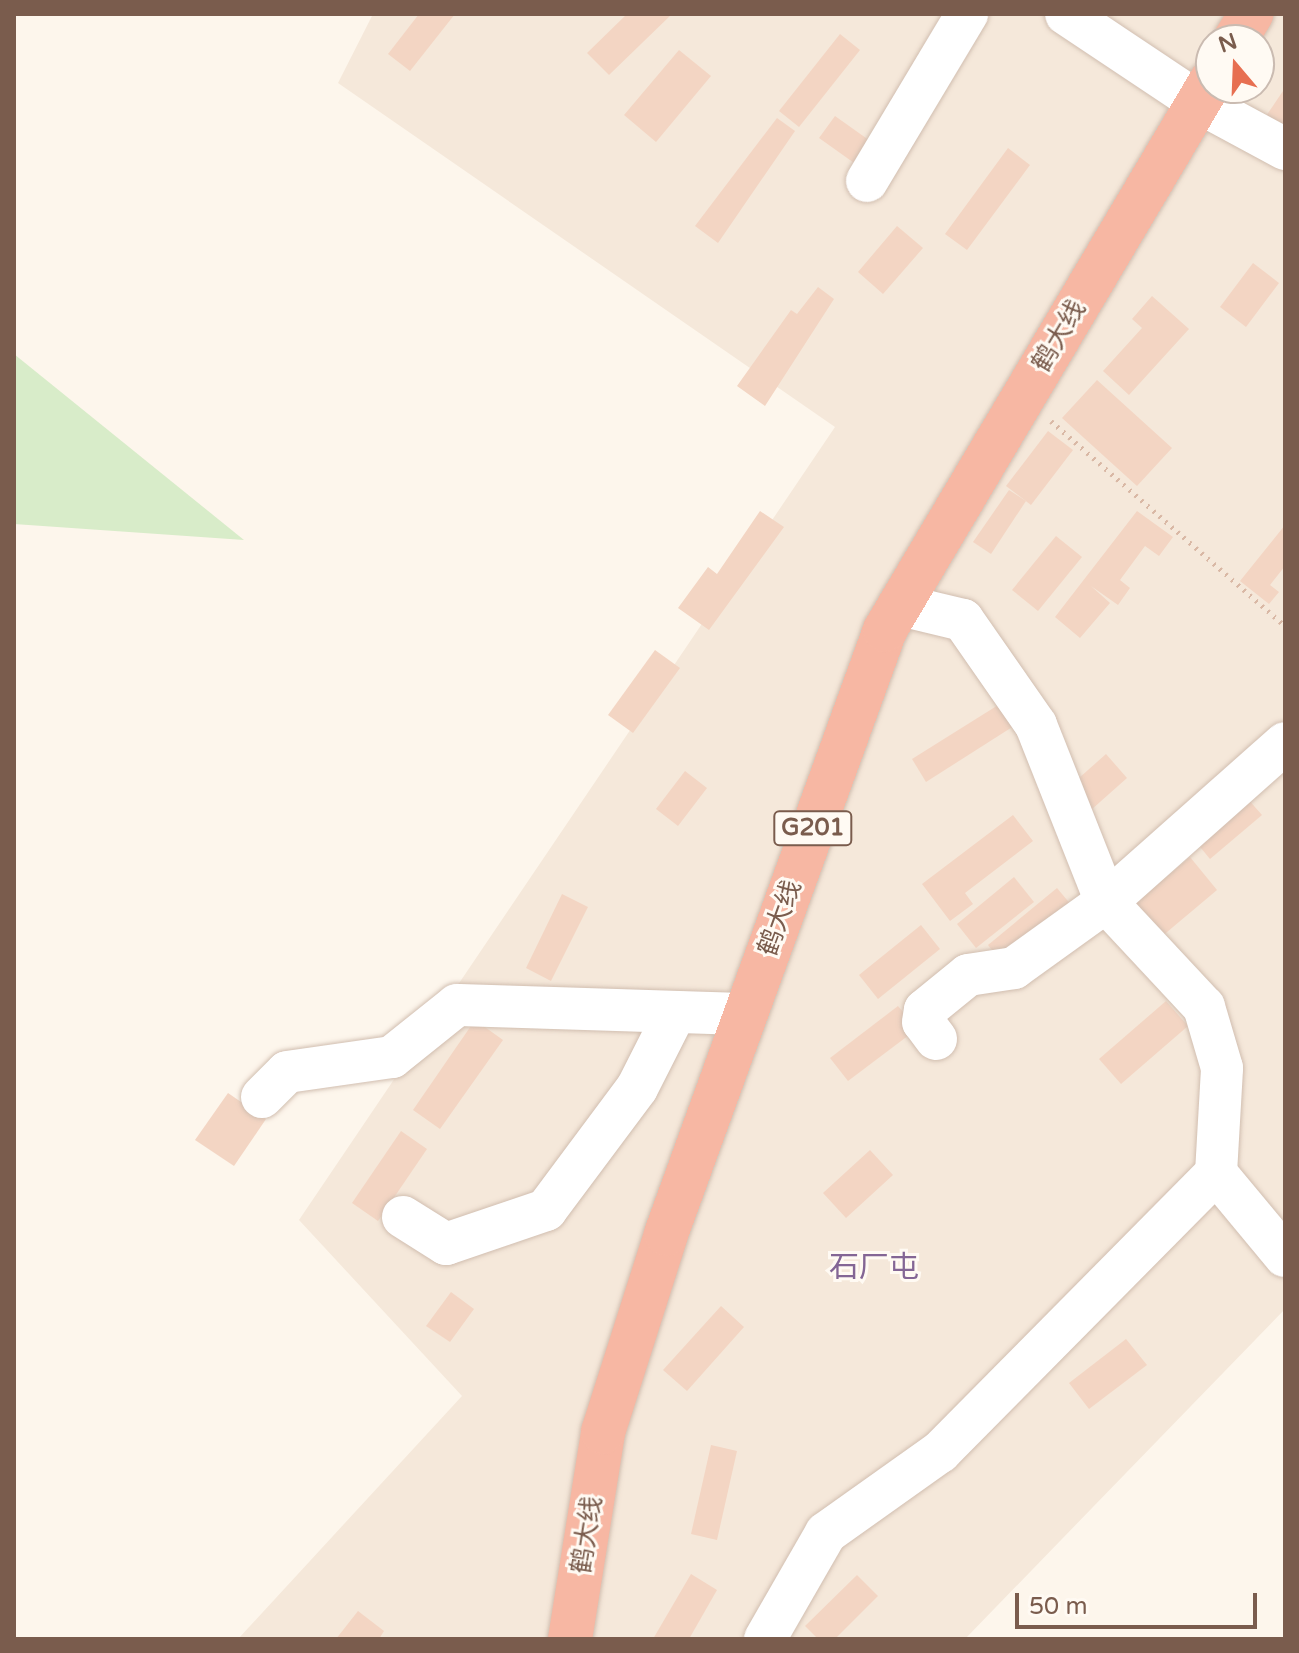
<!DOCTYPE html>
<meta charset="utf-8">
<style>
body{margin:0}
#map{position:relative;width:1299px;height:1653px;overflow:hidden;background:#fdf6ec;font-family:"Varela Round","Noto Sans SC",sans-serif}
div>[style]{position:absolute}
.residential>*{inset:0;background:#f5e8da}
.green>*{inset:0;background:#d8ecc9}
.building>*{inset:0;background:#f3d5c3}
.path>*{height:5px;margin-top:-2.5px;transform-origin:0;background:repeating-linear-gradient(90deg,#d9b8a5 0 2px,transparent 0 8px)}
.roads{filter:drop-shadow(0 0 2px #d1beb0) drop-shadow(0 0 2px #d1beb0)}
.minor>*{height:42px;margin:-21px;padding:0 21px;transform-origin:21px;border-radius:21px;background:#fff}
.highway>*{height:44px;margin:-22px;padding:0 22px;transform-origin:22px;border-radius:22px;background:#f7b7a3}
span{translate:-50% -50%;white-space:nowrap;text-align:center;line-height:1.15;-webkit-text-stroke:6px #fffaf3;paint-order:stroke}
.shield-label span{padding:2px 6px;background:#fffaf3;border:2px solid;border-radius:6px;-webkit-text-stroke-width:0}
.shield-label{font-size:24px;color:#7a5c4d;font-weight:700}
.street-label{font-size:26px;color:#7a5c4d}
.quarter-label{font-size:30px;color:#846695}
.frame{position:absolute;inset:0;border:16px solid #7a5c4d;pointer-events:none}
.north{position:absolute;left:1195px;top:24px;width:80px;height:80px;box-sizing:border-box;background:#fffaf3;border:2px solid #cabbb1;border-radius:50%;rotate:341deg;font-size:22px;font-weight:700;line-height:32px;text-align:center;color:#7a5c4d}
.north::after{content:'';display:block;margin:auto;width:28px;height:36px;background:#e76f51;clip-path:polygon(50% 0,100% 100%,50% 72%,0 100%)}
.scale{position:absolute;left:1015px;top:1593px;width:242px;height:36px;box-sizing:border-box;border:4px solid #7a5c4d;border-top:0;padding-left:10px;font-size:24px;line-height:28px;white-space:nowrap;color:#7a5c4d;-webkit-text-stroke:6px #fffaf3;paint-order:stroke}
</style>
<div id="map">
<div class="residential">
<div style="clip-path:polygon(evenodd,373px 14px,1285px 14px,1285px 1309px,965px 1639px,238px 1639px,462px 1396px,299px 1220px,835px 427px,338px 83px,373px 14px,1211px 40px,1259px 40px,1259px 88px,1211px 88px,1211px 40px)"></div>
</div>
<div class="green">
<div style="clip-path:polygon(14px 354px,244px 540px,14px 524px)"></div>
</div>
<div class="building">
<div style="clip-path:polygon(419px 14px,455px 14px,410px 71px,388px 54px)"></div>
<div style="clip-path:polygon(627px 14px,672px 14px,609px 75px,587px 53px)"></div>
<div style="clip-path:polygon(840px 34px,860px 50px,799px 127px,779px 111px)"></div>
<div style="clip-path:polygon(679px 50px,711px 76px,656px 142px,624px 115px)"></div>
<div style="clip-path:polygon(1285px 88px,1285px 142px,1260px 125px)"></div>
<div style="clip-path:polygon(835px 116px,880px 148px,864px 170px,819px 138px)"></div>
<div style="clip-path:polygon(777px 118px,795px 131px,718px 243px,695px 226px)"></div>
<div style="clip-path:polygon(1008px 148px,1030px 165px,967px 250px,945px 234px)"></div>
<div style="clip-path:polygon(897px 226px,923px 248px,883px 294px,858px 272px)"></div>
<div style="clip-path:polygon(1253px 263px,1279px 283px,1246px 327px,1220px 307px)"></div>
<div style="clip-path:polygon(818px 287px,834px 299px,765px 406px,737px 386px,791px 310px,797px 314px)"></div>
<div style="clip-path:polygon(1152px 296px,1189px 329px,1129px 395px,1103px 371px,1142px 328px,1132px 319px)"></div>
<div style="clip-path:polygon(1097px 380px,1172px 448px,1137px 486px,1062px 418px)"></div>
<div style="clip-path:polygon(1048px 431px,1073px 450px,1031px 505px,1006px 486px)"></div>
<div style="clip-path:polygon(1009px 490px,1026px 501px,991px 554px,973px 542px)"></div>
<div style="clip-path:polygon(760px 511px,784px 527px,709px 630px,678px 608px,708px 567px,717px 574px)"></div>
<div style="clip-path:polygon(1137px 511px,1173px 537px,1159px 556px,1145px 546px,1120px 580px,1130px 588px,1118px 605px,1091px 586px,1110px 603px,1080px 638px,1055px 617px)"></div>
<div style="clip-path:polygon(1285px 525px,1285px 566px,1270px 585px,1279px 592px,1269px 604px,1240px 581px)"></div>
<div style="clip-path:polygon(1056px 536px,1082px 557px,1038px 611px,1012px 590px)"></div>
<div style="clip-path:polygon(655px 650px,680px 668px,633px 733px,608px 715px)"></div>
<div style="clip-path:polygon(1003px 702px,1017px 724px,926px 782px,912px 759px)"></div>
<div style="clip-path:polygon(1106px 754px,1127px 778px,1091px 810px,1070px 786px)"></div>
<div style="clip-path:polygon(685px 771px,707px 788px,678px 826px,656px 809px)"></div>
<div style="clip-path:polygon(1247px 798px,1262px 815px,1210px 859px,1196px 842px)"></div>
<div style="clip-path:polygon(1013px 815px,1033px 841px,965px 893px,973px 904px,950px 921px,922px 884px)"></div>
<div style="clip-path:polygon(1190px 857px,1217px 890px,1154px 943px,1127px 910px)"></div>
<div style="clip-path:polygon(1014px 877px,1034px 902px,976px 948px,957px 924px)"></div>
<div style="clip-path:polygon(1057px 888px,1072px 906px,1003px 964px,988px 945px)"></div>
<div style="clip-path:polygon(562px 894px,588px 907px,551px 981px,526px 968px)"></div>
<div style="clip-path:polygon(921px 925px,940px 949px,878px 999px,859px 975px)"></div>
<div style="clip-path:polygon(1166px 1001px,1188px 1026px,1121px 1084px,1099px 1059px)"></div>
<div style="clip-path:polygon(898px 1006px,917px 1029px,848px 1081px,830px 1058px)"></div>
<div style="clip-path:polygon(475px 1020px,503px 1040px,440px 1129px,413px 1110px)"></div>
<div style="clip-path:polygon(228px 1093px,266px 1119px,234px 1166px,195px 1140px)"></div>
<div style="clip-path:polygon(401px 1131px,427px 1149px,378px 1221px,352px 1203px)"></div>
<div style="clip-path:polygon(870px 1150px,893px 1175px,846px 1218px,823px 1193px)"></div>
<div style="clip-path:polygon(451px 1292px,474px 1309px,450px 1342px,426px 1326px)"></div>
<div style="clip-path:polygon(721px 1306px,744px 1327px,687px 1391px,663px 1370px)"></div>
<div style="clip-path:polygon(1126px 1339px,1147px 1365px,1089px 1409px,1069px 1383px)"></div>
<div style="clip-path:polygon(711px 1445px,737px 1451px,717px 1540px,691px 1534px)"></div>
<div style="clip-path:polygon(691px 1574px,717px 1590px,689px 1639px,653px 1639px)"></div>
<div style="clip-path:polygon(857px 1575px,878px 1596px,835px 1639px,818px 1639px,805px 1626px)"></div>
<div style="clip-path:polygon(358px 1611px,384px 1631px,379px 1639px,336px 1639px)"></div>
</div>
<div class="path">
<div style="left:1051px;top:421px;width:311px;rotate:41.2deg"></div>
</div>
<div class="roads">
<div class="minor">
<div style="left:1066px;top:14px;width:159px;rotate:33.7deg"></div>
<div style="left:1198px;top:102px;width:99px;rotate:28.4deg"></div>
<div style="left:867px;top:181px;width:195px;rotate:-59.1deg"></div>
<div style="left:936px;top:1039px;width:21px;rotate:-127deg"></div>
<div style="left:923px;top:1022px;width:12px;rotate:-81deg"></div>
<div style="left:925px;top:1010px;width:55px;rotate:-39.1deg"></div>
<div style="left:968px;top:975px;width:47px;rotate:-8.7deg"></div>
<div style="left:1014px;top:968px;width:113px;rotate:-35.7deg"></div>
<div style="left:1106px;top:902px;width:239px;rotate:-41.6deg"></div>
<div style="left:262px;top:1097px;width:35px;rotate:-45deg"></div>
<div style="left:287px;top:1072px;width:106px;rotate:-8.1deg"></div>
<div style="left:392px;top:1057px;width:83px;rotate:-38.7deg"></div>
<div style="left:457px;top:1005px;width:288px;rotate:1.8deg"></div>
<div style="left:1216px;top:1173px;width:108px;rotate:50.3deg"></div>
<div style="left:403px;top:1217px;width:51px;rotate:32.1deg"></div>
<div style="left:446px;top:1244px;width:106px;rotate:-18.8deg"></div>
<div style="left:546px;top:1210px;width:152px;rotate:-53.3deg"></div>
<div style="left:637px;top:1088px;width:84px;rotate:-63.1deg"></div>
<div style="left:765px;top:1639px;width:122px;rotate:-60.1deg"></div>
<div style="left:826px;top:1533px;width:140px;rotate:-35.4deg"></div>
<div style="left:940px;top:1452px;width:392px;rotate:-45.3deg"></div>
<div style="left:1216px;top:1173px;width:105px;rotate:-86.7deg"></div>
<div style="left:1222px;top:1068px;width:64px;rotate:-106.4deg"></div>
<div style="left:1204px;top:1007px;width:144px;rotate:-133deg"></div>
<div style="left:1106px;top:902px;width:190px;rotate:-111.6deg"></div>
<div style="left:1036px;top:725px;width:128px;rotate:-124.8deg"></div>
<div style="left:963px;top:620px;width:65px;rotate:-166.6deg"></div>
</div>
<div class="highway">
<div style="left:1235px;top:40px;width:31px;rotate:-58deg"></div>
<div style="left:570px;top:1639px;width:210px;rotate:-80.9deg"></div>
<div style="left:603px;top:1432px;width:208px;rotate:-72.3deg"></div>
<div style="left:666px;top:1234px;width:642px;rotate:-70.07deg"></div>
<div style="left:885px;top:630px;width:638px;rotate:-59.3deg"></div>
</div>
</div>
<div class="shield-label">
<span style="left:813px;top:828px">G201</span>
</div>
<div class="street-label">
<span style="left:1059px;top:336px;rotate:-59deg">鹤大线</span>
<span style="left:780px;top:918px;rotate:-70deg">鹤大线</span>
<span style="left:587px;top:1535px;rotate:-81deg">鹤大线</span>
</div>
<div class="quarter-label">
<span style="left:874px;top:1268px">石厂屯</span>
</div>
<div class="frame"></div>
<div class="north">N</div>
<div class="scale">50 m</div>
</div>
